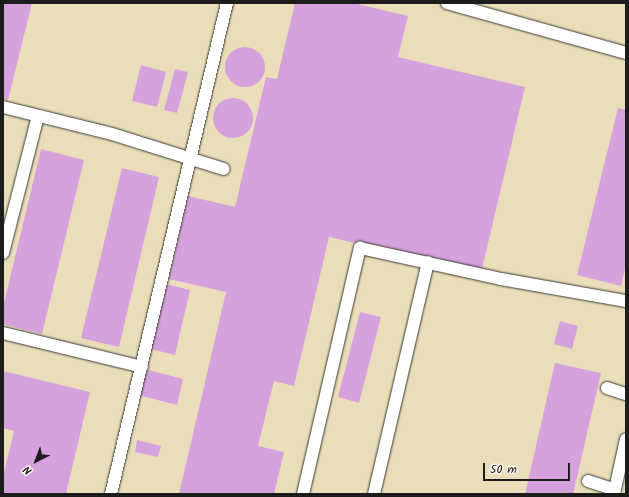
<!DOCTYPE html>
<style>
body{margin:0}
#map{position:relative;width:629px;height:497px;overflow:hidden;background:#eadeba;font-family:Kalam,sans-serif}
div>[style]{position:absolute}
.building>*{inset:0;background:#d6a2dd}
.round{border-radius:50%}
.roads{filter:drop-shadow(0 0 1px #3b3934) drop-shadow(0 0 1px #3b3934)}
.minor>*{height:12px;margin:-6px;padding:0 6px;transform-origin:6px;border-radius:6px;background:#fff}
span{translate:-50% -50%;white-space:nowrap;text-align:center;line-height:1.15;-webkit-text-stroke:3px #fbf7ec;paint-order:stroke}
.frame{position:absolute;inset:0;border:4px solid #1c1c1c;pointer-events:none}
.north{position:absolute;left:16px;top:441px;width:40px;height:40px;-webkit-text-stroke:3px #fbf7ec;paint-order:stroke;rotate:222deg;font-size:11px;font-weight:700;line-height:16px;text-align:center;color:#1c1c1c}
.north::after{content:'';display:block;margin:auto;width:14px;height:18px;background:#1c1c1c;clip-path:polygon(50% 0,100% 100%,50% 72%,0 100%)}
.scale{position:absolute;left:483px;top:463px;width:87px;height:18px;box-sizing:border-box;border:2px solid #1c1c1c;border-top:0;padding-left:5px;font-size:12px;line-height:14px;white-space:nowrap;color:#1c1c1c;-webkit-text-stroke:3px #fbf7ec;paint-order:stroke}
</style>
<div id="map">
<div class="building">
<div style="clip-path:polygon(3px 3px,32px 3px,8px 100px,3px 99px)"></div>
<div style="clip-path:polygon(295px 3px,353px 3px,408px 16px,398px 57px,525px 87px,481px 273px,329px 237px,294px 386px,274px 381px,258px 446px,284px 452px,274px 494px,179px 494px,226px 292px,169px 279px,188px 196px,235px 207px,266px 77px,277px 79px)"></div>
<div class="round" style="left:225px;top:47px;width:40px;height:40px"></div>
<div style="clip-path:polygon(141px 65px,166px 72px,157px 107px,132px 101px)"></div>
<div style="clip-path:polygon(175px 69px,188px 72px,177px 113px,164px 110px)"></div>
<div class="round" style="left:213px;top:98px;width:40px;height:40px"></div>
<div style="clip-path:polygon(618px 108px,626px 110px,626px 265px,621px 286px,577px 275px)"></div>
<div style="clip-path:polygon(41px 149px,84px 160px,42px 334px,3px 324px,3px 307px)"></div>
<div style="clip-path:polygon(122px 168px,159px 177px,119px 347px,81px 338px)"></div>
<div style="clip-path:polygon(166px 284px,190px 290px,175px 355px,151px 349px)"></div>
<div style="clip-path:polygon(360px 312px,381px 317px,359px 403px,338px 397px)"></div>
<div style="clip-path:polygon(560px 321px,578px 326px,572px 349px,554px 344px)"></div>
<div style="clip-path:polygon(555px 363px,601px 373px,573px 494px,525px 494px)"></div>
<div style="clip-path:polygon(145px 369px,183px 379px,177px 405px,138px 395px)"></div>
<div style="clip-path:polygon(3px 371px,90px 392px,66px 494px,3px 494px,3px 477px,14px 431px,3px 428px)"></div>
<div style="clip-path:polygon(137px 440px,161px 446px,158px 457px,135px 452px)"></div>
</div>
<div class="roads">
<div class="minor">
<div style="left:447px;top:3px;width:186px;rotate:15.6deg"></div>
<div style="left:3px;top:107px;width:112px;rotate:13.9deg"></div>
<div style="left:112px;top:134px;width:117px;rotate:17.4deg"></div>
<div style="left:3px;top:253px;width:141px;rotate:-75.7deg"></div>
<div style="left:3px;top:333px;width:143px;rotate:13.7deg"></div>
<div style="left:607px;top:388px;width:20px;rotate:18deg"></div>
<div style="left:588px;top:481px;width:28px;rotate:18deg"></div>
<div style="left:111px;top:494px;width:505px;rotate:-76.71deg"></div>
<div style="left:303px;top:494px;width:253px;rotate:-77deg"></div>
<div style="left:360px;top:248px;width:144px;rotate:12.4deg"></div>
<div style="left:501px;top:279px;width:127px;rotate:10deg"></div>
<div style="left:374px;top:494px;width:238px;rotate:-76.9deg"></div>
<div style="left:614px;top:494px;width:56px;rotate:-77.7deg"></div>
</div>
</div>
<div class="frame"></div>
<div class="north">N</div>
<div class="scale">50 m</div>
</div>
